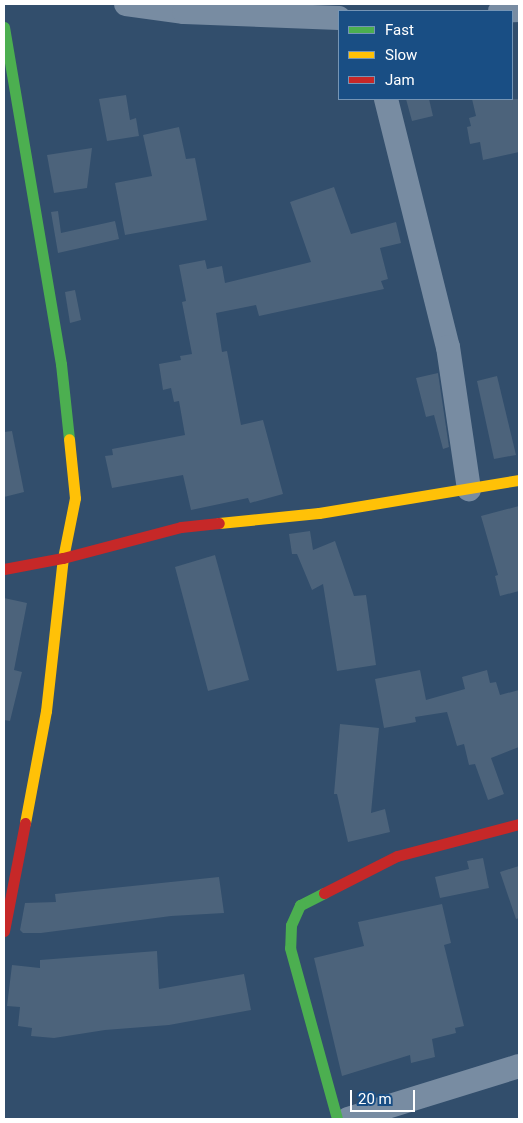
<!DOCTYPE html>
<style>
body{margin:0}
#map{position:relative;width:523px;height:1123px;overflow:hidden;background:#324e6c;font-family:Roboto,sans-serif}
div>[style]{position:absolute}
.building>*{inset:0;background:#4c637b}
.street>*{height:24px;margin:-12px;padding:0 12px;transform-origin:12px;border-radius:12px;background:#788ca2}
.fast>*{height:11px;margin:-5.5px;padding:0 5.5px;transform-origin:5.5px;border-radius:5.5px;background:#4caf50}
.slow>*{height:11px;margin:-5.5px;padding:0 5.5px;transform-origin:5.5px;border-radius:5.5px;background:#ffc107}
.jam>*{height:11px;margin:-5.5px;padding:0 5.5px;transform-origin:5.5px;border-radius:5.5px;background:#c62828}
span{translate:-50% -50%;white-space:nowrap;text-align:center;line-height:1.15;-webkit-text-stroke:4.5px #194e84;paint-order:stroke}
.frame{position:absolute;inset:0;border:5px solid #fff;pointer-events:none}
.legend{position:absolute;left:338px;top:10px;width:175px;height:90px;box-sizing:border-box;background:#194e84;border:1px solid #7595b5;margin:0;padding:6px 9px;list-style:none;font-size:15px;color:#fff}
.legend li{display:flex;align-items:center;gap:10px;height:25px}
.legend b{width:25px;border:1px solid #7595b5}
.scale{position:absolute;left:350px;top:1090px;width:65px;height:22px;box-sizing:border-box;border:2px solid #fff;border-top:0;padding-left:6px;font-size:15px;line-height:18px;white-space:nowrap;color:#fff;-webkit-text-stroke:4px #194e84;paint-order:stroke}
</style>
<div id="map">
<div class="building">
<div style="clip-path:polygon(126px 95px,130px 120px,136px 118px,139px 136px,107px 141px,99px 99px)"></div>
<div style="clip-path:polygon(406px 99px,429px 99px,433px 116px,412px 121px)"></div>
<div style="clip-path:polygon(472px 99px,519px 99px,519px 152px,483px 160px,480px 142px,470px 144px,467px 127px,471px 126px,469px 118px,476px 116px)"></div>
<div style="clip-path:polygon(179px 127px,186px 159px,195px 158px,207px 220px,125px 235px,115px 183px,152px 176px,143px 135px)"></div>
<div style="clip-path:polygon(92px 148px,87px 188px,54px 193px,47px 155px)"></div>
<div style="clip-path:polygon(334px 187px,351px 234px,396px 222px,401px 243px,380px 248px,388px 279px,381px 281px,384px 289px,259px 316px,256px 305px,216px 313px,222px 352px,227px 351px,241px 425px,263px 420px,283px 494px,250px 503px,248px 498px,191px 510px,183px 475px,112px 488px,105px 456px,113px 455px,112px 449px,185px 435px,179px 401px,174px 402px,171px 388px,163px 390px,159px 364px,181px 360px,180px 356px,192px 354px,182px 302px,186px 301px,179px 265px,205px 260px,207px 269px,222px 266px,225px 283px,311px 262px,290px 202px)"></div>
<div style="clip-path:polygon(58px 211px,61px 233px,115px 221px,119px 239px,58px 253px,51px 212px)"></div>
<div style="clip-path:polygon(75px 290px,81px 320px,70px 323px,65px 292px)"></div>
<div style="clip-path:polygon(438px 373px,449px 447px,443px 449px,434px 415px,426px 417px,416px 378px)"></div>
<div style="clip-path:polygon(497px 376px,516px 455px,494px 459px,477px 381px)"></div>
<div style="clip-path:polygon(12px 431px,24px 492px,4px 497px,4px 432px)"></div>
<div style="clip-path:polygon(519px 506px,519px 591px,500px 596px,495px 576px,498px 575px,481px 516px)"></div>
<div style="clip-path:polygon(310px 531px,313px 550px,335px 541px,354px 596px,366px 595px,376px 665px,337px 671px,323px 584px,312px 590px,297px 554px,292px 554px,289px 534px)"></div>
<div style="clip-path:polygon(215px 555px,249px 680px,208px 691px,175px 567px)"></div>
<div style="clip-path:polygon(4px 598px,27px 603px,14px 670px,22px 672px,10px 721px,4px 720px)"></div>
<div style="clip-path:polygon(420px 670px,426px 700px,465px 689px,462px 677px,487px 670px,490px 683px,496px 682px,500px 695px,519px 690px,519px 747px,491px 758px,504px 794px,488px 800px,475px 764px,469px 765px,464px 744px,457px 746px,447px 712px,415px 717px,416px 722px,384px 728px,375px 679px)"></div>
<div style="clip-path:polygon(340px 724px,379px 728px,371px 813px,385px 809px,390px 832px,348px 842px,337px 794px,334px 794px)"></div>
<div style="clip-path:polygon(483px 858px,489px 888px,440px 898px,435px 877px,469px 869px,467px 861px)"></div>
<div style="clip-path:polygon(519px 866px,519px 918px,516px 919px,500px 872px)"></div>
<div style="clip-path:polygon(219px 877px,224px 913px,171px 916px,41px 933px,23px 933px,20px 930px,25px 903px,56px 902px,55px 894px)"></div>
<div style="clip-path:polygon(442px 904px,451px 943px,444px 945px,464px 1026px,455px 1028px,456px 1033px,432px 1039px,435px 1057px,411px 1063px,410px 1055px,342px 1076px,314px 958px,364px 946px,358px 922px)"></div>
<div style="clip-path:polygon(157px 951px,159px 989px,244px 974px,251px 1010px,169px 1025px,105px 1030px,54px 1038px,31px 1036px,32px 1028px,18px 1026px,20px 1007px,7px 1006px,12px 965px,40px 968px,40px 960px)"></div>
</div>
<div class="street">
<div style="left:126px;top:4px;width:59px;rotate:7.9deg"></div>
<div style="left:184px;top:12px;width:155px;rotate:2.2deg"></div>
<div style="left:500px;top:11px;width:19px;rotate:-3deg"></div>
<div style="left:386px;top:99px;width:256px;rotate:76deg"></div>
<div style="left:448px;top:347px;width:144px;rotate:81.6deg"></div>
<div style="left:348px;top:1119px;width:179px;rotate:-17.2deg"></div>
</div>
<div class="fast">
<div style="left:4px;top:27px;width:342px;rotate:80.4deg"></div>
<div style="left:61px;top:364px;width:75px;rotate:83.9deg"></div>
<div style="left:324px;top:893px;width:27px;rotate:153deg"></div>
<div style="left:300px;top:905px;width:22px;rotate:114deg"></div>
<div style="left:291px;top:925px;width:23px;rotate:92deg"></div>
<div style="left:290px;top:948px;width:177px;rotate:74.6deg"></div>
</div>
<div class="slow">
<div style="left:219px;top:523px;width:100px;rotate:-5.7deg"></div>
<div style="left:319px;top:513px;width:203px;rotate:-9.4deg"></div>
<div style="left:25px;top:823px;width:114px;rotate:-79.4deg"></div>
<div style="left:46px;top:711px;width:154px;rotate:-83.7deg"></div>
<div style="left:63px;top:558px;width:61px;rotate:-78.7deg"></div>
<div style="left:75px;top:498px;width:59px;rotate:-95.8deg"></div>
</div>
<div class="jam">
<div style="left:4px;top:569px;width:60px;rotate:-10.6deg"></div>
<div style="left:63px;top:558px;width:122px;rotate:-14.7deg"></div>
<div style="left:181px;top:527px;width:38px;rotate:-6deg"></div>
<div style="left:324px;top:893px;width:82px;rotate:-26.9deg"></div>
<div style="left:397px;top:856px;width:126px;rotate:-14.7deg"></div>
<div style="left:4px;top:931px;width:110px;rotate:-79deg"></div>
</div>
<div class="frame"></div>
<ul class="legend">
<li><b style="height:6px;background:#4caf50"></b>Fast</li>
<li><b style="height:6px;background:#ffc107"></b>Slow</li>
<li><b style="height:6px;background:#c62828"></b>Jam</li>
</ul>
<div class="scale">20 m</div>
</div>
